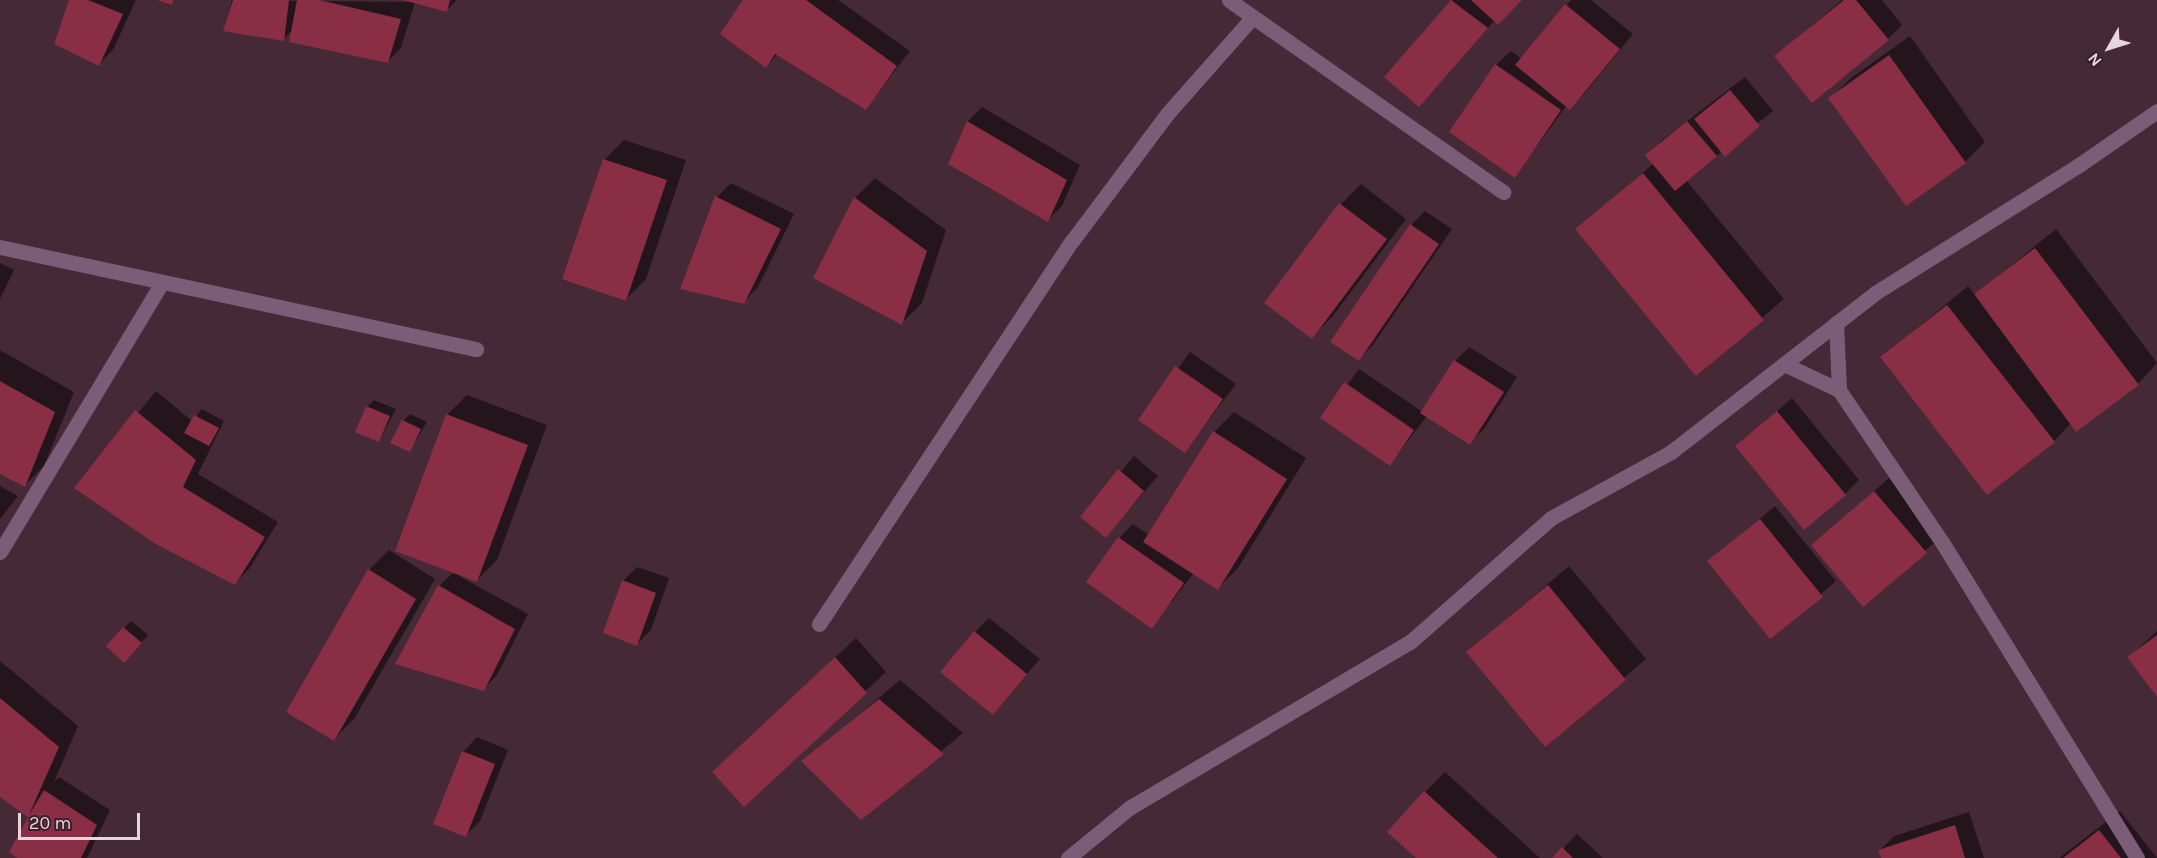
<!DOCTYPE html>
<style>
body{margin:0}
#map{position:relative;width:2157px;height:858px;overflow:hidden;background:#452936;font-family:Karla,sans-serif}
div>[style]{position:absolute}
.shadow>*{inset:0;background:#0007}
.building>*{inset:0;background:#8a2e45}
.minor>*{height:15px;margin:-7.5px;padding:0 7.5px;transform-origin:7.5px;border-radius:7.5px;background:#7c5d78}
span{translate:-50% -50%;white-space:nowrap;text-align:center;line-height:1.15;-webkit-text-stroke:4.5px #3a1f2c;paint-order:stroke}
.north{position:absolute;left:2079px;top:18px;width:60px;height:60px;-webkit-text-stroke:4px #3a1f2c;paint-order:stroke;rotate:231deg;font-size:16px;font-weight:700;line-height:24px;text-align:center;color:#e8d6de}
.north::after{content:'';display:block;margin:auto;width:21px;height:27px;background:#e8d6de;clip-path:polygon(50% 0,100% 100%,50% 72%,0 100%)}
.scale{position:absolute;left:18px;top:813px;width:122px;height:27px;box-sizing:border-box;border:3px solid #e8d6de;border-top:0;padding-left:8px;font-size:18px;line-height:21px;white-space:nowrap;color:#e8d6de;-webkit-text-stroke:4px #3a1f2c;paint-order:stroke}
</style>
<div id="map">
<div class="shadow">
<div style="clip-path:polygon(71px 0,136px 0,113px 50px,99px 64px)"></div>
<div style="clip-path:polygon(232px 0,401px 2px,457px 0,446px 11px,415px 2px,401px 48px,387px 62px,293px 30px,283px 39px,224px 30px)"></div>
<div style="clip-path:polygon(745px 0,838px 0,910px 51px,866px 108px,778px 54px,766px 66px)"></div>
<div style="clip-path:polygon(1453px 0,1521px 0,1495px 20px,1419px 105px,1386px 77px)"></div>
<div style="clip-path:polygon(1571px 0,1591px 0,1633px 34px,1584px 94px,1570px 108px,1567px 105px,1515px 176px,1496px 65px,1511px 51px,1522px 59px)"></div>
<div style="clip-path:polygon(1842px 0,1882px 0,1902px 25px,1888px 39px,1776px 56px)"></div>
<div style="clip-path:polygon(1910px 36px,1985px 142px,1965px 162px,1830px 98px,1851px 78px)"></div>
<div style="clip-path:polygon(1745px 77px,1773px 111px,1686px 180px,1784px 299px,1696px 374px,1577px 230px,1654px 163px,1647px 156px,1661px 141px)"></div>
<div style="clip-path:polygon(982px 107px,1080px 165px,1062px 206px,1048px 220px,950px 163px,968px 121px)"></div>
<div style="clip-path:polygon(624px 140px,686px 160px,646px 279px,626px 299px,604px 160px)"></div>
<div style="clip-path:polygon(875px 178px,946px 230px,922px 303px,902px 323px,855px 198px)"></div>
<div style="clip-path:polygon(731px 183px,794px 214px,758px 287px,744px 302px,717px 197px)"></div>
<div style="clip-path:polygon(1361px 184px,1406px 219px,1332px 317px,1312px 337px,1266px 302px,1341px 204px)"></div>
<div style="clip-path:polygon(1425px 211px,1452px 229px,1373px 345px,1359px 359px,1411px 225px)"></div>
<div style="clip-path:polygon(2056px 229px,2157px 363px,2138px 384px,2071px 423px,2054px 441px,1882px 357px,1968px 286px,1975px 295px)"></div>
<div style="clip-path:polygon(0 263px,14px 270px,0 299px)"></div>
<div style="clip-path:polygon(1469px 347px,1517px 377px,1484px 429px,1469px 443px,1427px 416px,1390px 464px,1322px 418px,1359px 369px,1423px 412px,1455px 361px)"></div>
<div style="clip-path:polygon(0 350px,74px 392px,44px 466px,24px 486px,0 472px)"></div>
<div style="clip-path:polygon(1190px 352px,1236px 384px,1185px 451px,1140px 420px)"></div>
<div style="clip-path:polygon(156px 391px,192px 421px,202px 409px,224px 421px,198px 474px,278px 522px,249px 569px,235px 583px,76px 488px)"></div>
<div style="clip-path:polygon(467px 395px,547px 425px,497px 560px,477px 580px,459px 576px,528px 614px,497px 675px,483px 690px,439px 586px,454px 572px,447px 415px)"></div>
<div style="clip-path:polygon(1792px 398px,1859px 480px,1845px 494px,1737px 446px)"></div>
<div style="clip-path:polygon(374px 400px,396px 409px,379px 441px,367px 407px)"></div>
<div style="clip-path:polygon(1234px 412px,1306px 458px,1238px 568px,1218px 588px,1194px 573px,1152px 627px,1119px 538px,1133px 524px,1149px 535px,1214px 432px)"></div>
<div style="clip-path:polygon(410px 414px,427px 422px,410px 450px,403px 421px)"></div>
<div style="clip-path:polygon(1134px 456px,1158px 476px,1106px 536px,1082px 517px)"></div>
<div style="clip-path:polygon(1889px 478px,1940px 538px,1863px 604px,1813px 545px)"></div>
<div style="clip-path:polygon(0 486px,18px 496px,0 519px)"></div>
<div style="clip-path:polygon(1775px 506px,1836px 581px,1770px 637px,1709px 561px)"></div>
<div style="clip-path:polygon(389px 550px,435px 579px,354px 719px,334px 739px,369px 570px)"></div>
<div style="clip-path:polygon(1569px 566px,1646px 659px,1545px 745px,1468px 652px)"></div>
<div style="clip-path:polygon(637px 567px,669px 578px,651px 630px,637px 644px,623px 581px)"></div>
<div style="clip-path:polygon(989px 618px,1040px 659px,992px 713px,975px 632px)"></div>
<div style="clip-path:polygon(131px 621px,148px 635px,131px 654px,124px 628px)"></div>
<div style="clip-path:polygon(2157px 631px,2157px 694px,2129px 657px)"></div>
<div style="clip-path:polygon(856px 638px,886px 672px,744px 805px,734px 752px)"></div>
<div style="clip-path:polygon(0 661px,78px 726px,54px 782px,59px 777px,110px 810px,87px 858px,20px 858px,33px 811px,28px 815px,0 795px)"></div>
<div style="clip-path:polygon(900px 680px,963px 733px,861px 818px,804px 761px)"></div>
<div style="clip-path:polygon(477px 737px,508px 750px,480px 821px,466px 835px,463px 752px)"></div>
<div style="clip-path:polygon(1445px 772px,1540px 858px,1418px 858px,1425px 792px)"></div>
<div style="clip-path:polygon(2120px 811px,2157px 858px,2059px 858px)"></div>
<div style="clip-path:polygon(1969px 812px,1984px 858px,1883px 858px,1880px 850px,1894px 836px)"></div>
<div style="clip-path:polygon(1577px 834px,1603px 858px,1554px 858px)"></div>
</div>
<div class="building">
<div style="clip-path:polygon(69px 0,88px 0,123px 14px,99px 66px,54px 44px)"></div>
<div style="clip-path:polygon(157px 0,173px 0,172px 5px)"></div>
<div style="clip-path:polygon(233px 0,289px 0,284px 41px,223px 31px)"></div>
<div style="clip-path:polygon(297px 0,319px 0,401px 19px,388px 63px,289px 42px)"></div>
<div style="clip-path:polygon(403px 0,450px 0,447px 12px)"></div>
<div style="clip-path:polygon(743px 0,806px 0,897px 66px,866px 110px,775px 54px,766px 68px,720px 34px)"></div>
<div style="clip-path:polygon(1451px 0,1488px 28px,1419px 107px,1384px 77px)"></div>
<div style="clip-path:polygon(1471px 0,1522px 0,1498px 25px)"></div>
<div style="clip-path:polygon(1844px 0,1856px 0,1889px 40px,1812px 103px,1774px 56px)"></div>
<div style="clip-path:polygon(1565px 4px,1620px 49px,1570px 110px,1515px 65px)"></div>
<div style="clip-path:polygon(1889px 55px,1966px 163px,1906px 206px,1828px 98px)"></div>
<div style="clip-path:polygon(1495px 64px,1561px 110px,1515px 178px,1449px 132px)"></div>
<div style="clip-path:polygon(1730px 90px,1760px 126px,1725px 157px,1694px 119px)"></div>
<div style="clip-path:polygon(967px 121px,1067px 180px,1048px 222px,948px 164px)"></div>
<div style="clip-path:polygon(1687px 121px,1717px 156px,1675px 191px,1645px 155px)"></div>
<div style="clip-path:polygon(603px 159px,667px 180px,626px 301px,562px 279px)"></div>
<div style="clip-path:polygon(1643px 173px,1764px 320px,1696px 376px,1575px 229px)"></div>
<div style="clip-path:polygon(715px 196px,781px 229px,744px 304px,680px 289px)"></div>
<div style="clip-path:polygon(854px 197px,927px 251px,902px 325px,813px 278px)"></div>
<div style="clip-path:polygon(1339px 203px,1387px 239px,1312px 339px,1264px 303px)"></div>
<div style="clip-path:polygon(1410px 224px,1439px 244px,1359px 361px,1330px 342px)"></div>
<div style="clip-path:polygon(2035px 248px,2139px 385px,2076px 432px,1974px 294px)"></div>
<div style="clip-path:polygon(1947px 305px,2055px 442px,1987px 495px,1880px 357px)"></div>
<div style="clip-path:polygon(1454px 360px,1504px 392px,1470px 445px,1420px 413px)"></div>
<div style="clip-path:polygon(1175px 366px,1223px 399px,1185px 453px,1138px 420px)"></div>
<div style="clip-path:polygon(0 381px,55px 412px,25px 487px,0 474px)"></div>
<div style="clip-path:polygon(1344px 382px,1414px 430px,1390px 466px,1320px 418px)"></div>
<div style="clip-path:polygon(366px 406px,390px 416px,379px 442px,355px 432px)"></div>
<div style="clip-path:polygon(135px 410px,196px 460px,183px 487px,265px 537px,235px 585px,154px 543px,74px 488px)"></div>
<div style="clip-path:polygon(1777px 411px,1846px 495px,1804px 530px,1735px 446px)"></div>
<div style="clip-path:polygon(446px 414px,528px 445px,477px 582px,395px 551px)"></div>
<div style="clip-path:polygon(194px 415px,219px 428px,209px 446px,184px 433px)"></div>
<div style="clip-path:polygon(402px 420px,421px 429px,410px 452px,390px 443px)"></div>
<div style="clip-path:polygon(1213px 431px,1287px 479px,1218px 590px,1143px 542px)"></div>
<div style="clip-path:polygon(1118px 469px,1144px 491px,1106px 538px,1080px 517px)"></div>
<div style="clip-path:polygon(1874px 491px,1927px 553px,1863px 607px,1811px 545px)"></div>
<div style="clip-path:polygon(1760px 519px,1823px 597px,1770px 639px,1707px 561px)"></div>
<div style="clip-path:polygon(1118px 537px,1184px 583px,1152px 629px,1086px 582px)"></div>
<div style="clip-path:polygon(368px 569px,416px 599px,334px 741px,286px 712px)"></div>
<div style="clip-path:polygon(622px 580px,656px 593px,637px 646px,603px 633px)"></div>
<div style="clip-path:polygon(438px 585px,515px 629px,484px 691px,395px 664px)"></div>
<div style="clip-path:polygon(1548px 585px,1626px 680px,1545px 747px,1466px 652px)"></div>
<div style="clip-path:polygon(123px 627px,142px 643px,124px 663px,106px 646px)"></div>
<div style="clip-path:polygon(974px 631px,1027px 674px,993px 715px,940px 672px)"></div>
<div style="clip-path:polygon(2157px 635px,2157px 697px,2127px 657px)"></div>
<div style="clip-path:polygon(835px 657px,867px 693px,744px 807px,712px 772px)"></div>
<div style="clip-path:polygon(0 698px,59px 747px,29px 815px,44px 790px,97px 825px,81px 858px,17px 858px,9px 852px,28px 817px,0 797px)"></div>
<div style="clip-path:polygon(879px 699px,944px 754px,861px 820px,801px 761px)"></div>
<div style="clip-path:polygon(462px 751px,495px 764px,466px 837px,433px 824px)"></div>
<div style="clip-path:polygon(1424px 791px,1498px 858px,1416px 858px,1387px 832px)"></div>
<div style="clip-path:polygon(1955px 825px,1965px 858px,1881px 858px,1878px 850px)"></div>
<div style="clip-path:polygon(2099px 830px,2121px 858px,2063px 858px)"></div>
<div style="clip-path:polygon(1562px 847px,1573px 858px,1552px 858px)"></div>
</div>
<div class="minor">
<div style="left:1229px;top:0;width:335px;rotate:35deg"></div>
<div style="left:0;top:247px;width:487px;rotate:12.1deg"></div>
<div style="left:1836px;top:323px;width:67px;rotate:87.4deg"></div>
<div style="left:1784px;top:364px;width:61px;rotate:25.3deg"></div>
<div style="left:1839px;top:390px;width:184px;rotate:55.9deg"></div>
<div style="left:1942px;top:542px;width:371px;rotate:58.3deg"></div>
<div style="left:0;top:552px;width:315px;rotate:-59deg"></div>
<div style="left:819px;top:624px;width:459px;rotate:-56.6deg"></div>
<div style="left:1072px;top:241px;width:159px;rotate:-53.2deg"></div>
<div style="left:1167px;top:114px;width:128px;rotate:-48.5deg"></div>
<div style="left:1068px;top:858px;width:79px;rotate:-39.3deg"></div>
<div style="left:1129px;top:808px;width:326px;rotate:-30.6deg"></div>
<div style="left:1410px;top:642px;width:188px;rotate:-41.3deg"></div>
<div style="left:1551px;top:518px;width:137px;rotate:-28.8deg"></div>
<div style="left:1671px;top:452px;width:259px;rotate:-37.9deg"></div>
<div style="left:1875px;top:293px;width:241px;rotate:-32.1deg"></div>
<div style="left:2079px;top:165px;width:95px;rotate:-34.7deg"></div>
</div>
<div class="north">N</div>
<div class="scale">20 m</div>
</div>
